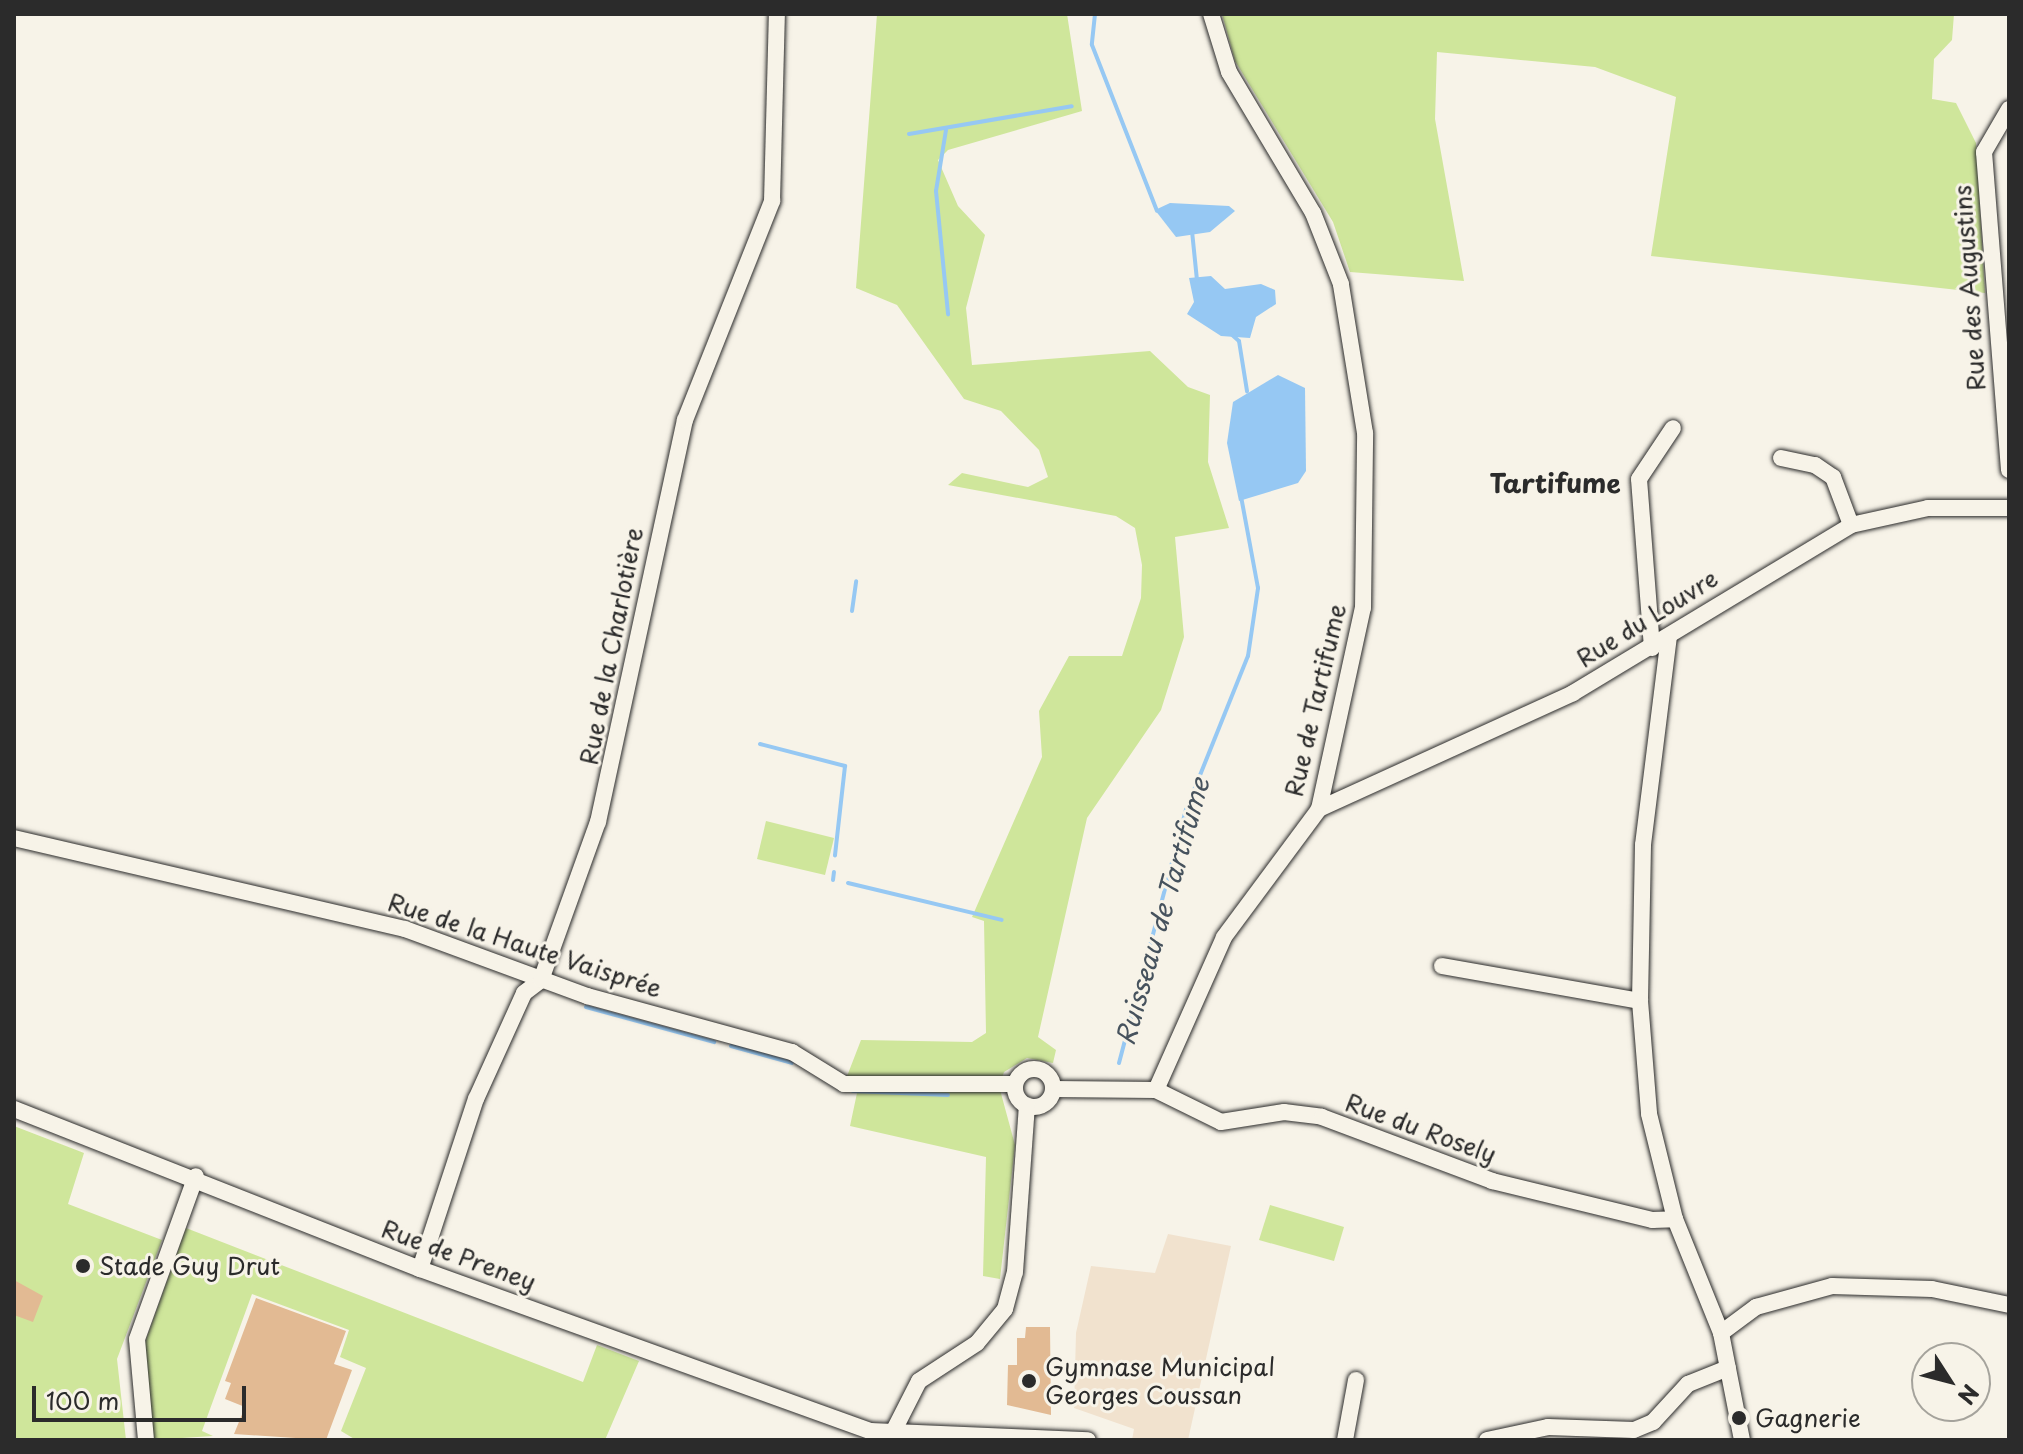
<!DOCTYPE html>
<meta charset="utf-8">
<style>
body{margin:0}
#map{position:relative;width:2023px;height:1454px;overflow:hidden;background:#f7f3e8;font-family:"Playpen Sans",sans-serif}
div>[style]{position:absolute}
.built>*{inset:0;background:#f1e2ce}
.green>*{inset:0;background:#cfe69b}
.water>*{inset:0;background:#96c8f3}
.stream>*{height:4px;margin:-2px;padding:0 2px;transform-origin:2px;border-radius:2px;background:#96c8f3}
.building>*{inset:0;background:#e2ba93}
.roads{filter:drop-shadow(0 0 2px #2b2b2b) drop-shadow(0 0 2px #2b2b2b)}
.minor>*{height:16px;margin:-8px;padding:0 8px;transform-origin:8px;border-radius:8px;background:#f7f3e8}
.minor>.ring{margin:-8px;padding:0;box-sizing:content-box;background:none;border:16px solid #f7f3e8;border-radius:50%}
.dots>*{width:22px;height:22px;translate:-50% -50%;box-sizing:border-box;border:4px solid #f7f3e8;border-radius:50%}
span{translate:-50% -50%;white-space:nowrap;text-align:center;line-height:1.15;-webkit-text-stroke:6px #f7f3e8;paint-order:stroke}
.street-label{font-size:24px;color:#2b2b2b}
.poi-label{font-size:24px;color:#2b2b2b}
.left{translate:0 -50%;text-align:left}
.neighbourhood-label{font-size:26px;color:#2b2b2b;font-weight:700}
.water-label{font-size:26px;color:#46525d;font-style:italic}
.frame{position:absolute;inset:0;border:16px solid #2b2b2b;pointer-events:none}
.north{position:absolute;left:1911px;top:1342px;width:80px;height:80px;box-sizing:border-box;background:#f7f3e8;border:2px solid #a5a39c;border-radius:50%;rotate:126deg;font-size:22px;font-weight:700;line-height:32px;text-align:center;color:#2b2b2b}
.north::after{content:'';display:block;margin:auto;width:28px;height:36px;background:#2b2b2b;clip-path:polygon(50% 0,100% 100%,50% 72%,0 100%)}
.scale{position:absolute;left:32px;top:1386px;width:214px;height:36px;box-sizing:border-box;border:4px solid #2b2b2b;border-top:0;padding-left:10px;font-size:24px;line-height:28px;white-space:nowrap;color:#2b2b2b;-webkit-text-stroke:6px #f7f3e8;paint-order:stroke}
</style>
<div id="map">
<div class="built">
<div style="clip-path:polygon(1168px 1234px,1231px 1246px,1188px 1440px,1132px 1440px,1134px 1429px,1074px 1408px,1076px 1333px,1091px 1266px,1155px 1273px)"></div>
</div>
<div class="green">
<div style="clip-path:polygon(877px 14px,1067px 14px,1082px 111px,948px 150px,938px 160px,958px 206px,985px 235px,966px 308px,972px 365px,1150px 351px,1188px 387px,1210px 395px,1208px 462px,1229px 528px,1175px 537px,1184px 637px,1161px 710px,1087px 818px,1038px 1037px,1056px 1050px,1053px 1063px,1027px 1058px,1004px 1072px,999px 1086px,1015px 1145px,1000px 1279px,983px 1276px,986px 1157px,850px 1126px,857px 1093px,844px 1084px,861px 1040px,972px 1042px,986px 1033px,984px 921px,972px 917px,1042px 757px,1039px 711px,1069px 656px,1122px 656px,1141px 598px,1142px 565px,1135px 528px,1116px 516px,948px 485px,962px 473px,1028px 487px,1048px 477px,1039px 450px,1001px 411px,964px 399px,897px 305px,856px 288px)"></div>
<div style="clip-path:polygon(1222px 14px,1954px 14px,1952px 40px,1934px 59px,1932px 99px,1956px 103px,1976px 143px,1985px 293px,1651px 256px,1676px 97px,1595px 67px,1437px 52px,1435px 119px,1464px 281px,1350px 272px,1333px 222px,1235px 61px)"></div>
<div style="clip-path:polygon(766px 821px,834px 838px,825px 875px,757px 859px)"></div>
<div style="clip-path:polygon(14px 1126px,84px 1153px,68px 1204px,162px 1240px,117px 1359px,126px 1440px,14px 1440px)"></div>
<div style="clip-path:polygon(1270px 1205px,1344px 1227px,1334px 1261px,1259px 1240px)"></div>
<div style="clip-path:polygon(186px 1228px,583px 1382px,597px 1345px,639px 1361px,605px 1440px,356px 1440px,341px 1431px,366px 1368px,340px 1357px,349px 1330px,252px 1294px,202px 1431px,213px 1436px,151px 1440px,142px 1351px)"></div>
</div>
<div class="water">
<div style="clip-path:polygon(1170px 203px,1229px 206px,1235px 211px,1210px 232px,1176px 237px,1155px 210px)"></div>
<div style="clip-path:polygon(1211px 276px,1225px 289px,1261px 284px,1275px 290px,1276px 304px,1256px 317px,1250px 338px,1221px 336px,1187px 314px,1194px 302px,1189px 278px)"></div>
<div style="clip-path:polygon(1278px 375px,1305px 388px,1306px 471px,1298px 483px,1239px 501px,1227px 443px,1233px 402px)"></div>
</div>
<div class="stream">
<div style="left:1095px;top:14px;width:31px;rotate:96deg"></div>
<div style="left:1092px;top:45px;width:178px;rotate:68.6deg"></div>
<div style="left:946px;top:130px;width:62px;rotate:99.3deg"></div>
<div style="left:936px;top:191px;width:124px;rotate:84.4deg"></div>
<div style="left:909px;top:134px;width:165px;rotate:-9.7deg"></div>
<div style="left:1192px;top:231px;width:49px;rotate:84.2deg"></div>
<div style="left:1230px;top:333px;width:12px;rotate:42deg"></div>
<div style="left:1239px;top:341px;width:51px;rotate:80.9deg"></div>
<div style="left:852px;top:611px;width:30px;rotate:-82deg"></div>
<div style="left:760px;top:744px;width:88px;rotate:14.5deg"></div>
<div style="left:845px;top:766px;width:90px;rotate:96.4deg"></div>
<div style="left:833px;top:880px;width:8px;rotate:-83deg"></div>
<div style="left:848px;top:883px;width:158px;rotate:13.5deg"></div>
<div style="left:586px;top:1007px;width:133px;rotate:15.3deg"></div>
<div style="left:731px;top:1046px;width:63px;rotate:15.6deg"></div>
<div style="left:1119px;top:1063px;width:262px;rotate:-75.2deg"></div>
<div style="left:1186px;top:810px;width:166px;rotate:-68.1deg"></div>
<div style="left:1248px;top:656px;width:69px;rotate:-81.6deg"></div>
<div style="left:1258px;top:588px;width:94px;rotate:-100.5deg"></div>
<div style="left:853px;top:1091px;width:95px;rotate:2.4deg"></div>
</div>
<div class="building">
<div style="clip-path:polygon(14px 1280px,43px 1296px,33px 1322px,14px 1315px)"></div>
<div style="clip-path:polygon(256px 1298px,346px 1331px,334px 1364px,352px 1370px,326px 1440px,234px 1434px,245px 1407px,225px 1399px,231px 1383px,225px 1381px)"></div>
<div style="clip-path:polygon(1026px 1327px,1050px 1327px,1051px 1415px,1007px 1405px,1008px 1365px,1017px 1365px,1017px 1338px,1025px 1338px)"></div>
</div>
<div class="roads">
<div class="minor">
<div style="left:2009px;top:109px;width:50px;rotate:120.2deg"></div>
<div style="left:1984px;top:152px;width:319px;rotate:85.5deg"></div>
<div style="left:1781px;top:458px;width:35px;rotate:12deg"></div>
<div style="left:1815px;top:465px;width:22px;rotate:34deg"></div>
<div style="left:1833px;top:477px;width:51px;rotate:69.4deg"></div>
<div style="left:1669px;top:636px;width:211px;rotate:97.1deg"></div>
<div style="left:1643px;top:845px;width:156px;rotate:91.1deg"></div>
<div style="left:1640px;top:1001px;width:113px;rotate:85.4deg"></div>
<div style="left:1649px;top:1114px;width:108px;rotate:76.1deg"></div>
<div style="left:1675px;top:1219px;width:123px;rotate:68deg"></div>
<div style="left:1721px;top:1333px;width:109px;rotate:78.9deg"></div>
<div style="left:1652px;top:648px;width:169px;rotate:-94.4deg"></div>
<div style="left:1639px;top:479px;width:61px;rotate:-56.3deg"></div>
<div style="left:1319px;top:809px;width:279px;rotate:-24.5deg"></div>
<div style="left:1573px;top:693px;width:325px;rotate:-31.1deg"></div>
<div style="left:1851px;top:525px;width:79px;rotate:-12.4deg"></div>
<div style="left:1928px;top:508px;width:81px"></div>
<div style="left:14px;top:838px;width:401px;rotate:13.1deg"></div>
<div style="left:405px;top:929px;width:194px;rotate:20.2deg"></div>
<div style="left:587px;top:996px;width:213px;rotate:15.3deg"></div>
<div style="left:792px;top:1052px;width:61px;rotate:31.6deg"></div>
<div style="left:844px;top:1084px;width:171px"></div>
<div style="left:1442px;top:966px;width:201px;rotate:10deg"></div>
<div class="ring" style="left:1015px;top:1069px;width:22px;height:22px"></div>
<div style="left:1053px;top:1089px;width:103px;rotate:0.6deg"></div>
<div style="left:1156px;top:1090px;width:167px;rotate:-66deg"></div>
<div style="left:1224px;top:937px;width:159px;rotate:-53.4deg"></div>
<div style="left:1319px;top:809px;width:206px;rotate:-77.7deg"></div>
<div style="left:1363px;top:608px;width:175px;rotate:-89.3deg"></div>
<div style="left:1365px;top:433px;width:151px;rotate:-99.2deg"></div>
<div style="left:1341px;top:284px;width:76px;rotate:-111.5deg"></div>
<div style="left:1313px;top:213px;width:164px;rotate:-120.8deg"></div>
<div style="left:1229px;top:72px;width:61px;rotate:-107.2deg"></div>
<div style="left:1156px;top:1090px;width:72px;rotate:26.2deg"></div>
<div style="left:1221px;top:1122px;width:64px;rotate:-9deg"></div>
<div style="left:1284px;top:1112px;width:38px;rotate:7deg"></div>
<div style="left:1322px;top:1117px;width:182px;rotate:20.6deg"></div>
<div style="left:1492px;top:1181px;width:165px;rotate:13.7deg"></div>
<div style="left:1652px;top:1220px;width:23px;rotate:-2deg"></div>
<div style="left:14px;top:1109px;width:436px;rotate:21.5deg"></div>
<div style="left:420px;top:1269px;width:478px;rotate:19.8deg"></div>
<div style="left:870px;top:1431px;width:218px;rotate:2.4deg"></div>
<div style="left:420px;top:1269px;width:179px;rotate:-71.8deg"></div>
<div style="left:476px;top:1099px;width:116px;rotate:-65.6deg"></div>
<div style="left:524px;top:993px;width:21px;rotate:-37deg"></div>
<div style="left:541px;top:980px;width:168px;rotate:-70.2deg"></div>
<div style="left:598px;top:822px;width:411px;rotate:-77.8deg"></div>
<div style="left:685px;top:420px;width:236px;rotate:-68.3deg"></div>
<div style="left:772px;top:201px;width:187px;rotate:-88.5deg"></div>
<div style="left:1721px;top:1333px;width:44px;rotate:-36.6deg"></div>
<div style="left:1756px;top:1307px;width:79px;rotate:-15.4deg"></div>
<div style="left:1832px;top:1286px;width:100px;rotate:1.7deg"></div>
<div style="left:1932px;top:1289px;width:79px;rotate:11.7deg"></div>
<div style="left:146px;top:1440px;width:101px;rotate:-95.1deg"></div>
<div style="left:137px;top:1339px;width:173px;rotate:-70.1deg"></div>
<div style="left:889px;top:1440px;width:66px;rotate:-63deg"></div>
<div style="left:919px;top:1381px;width:69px;rotate:-33.2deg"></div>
<div style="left:977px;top:1343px;width:44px;rotate:-50.5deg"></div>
<div style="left:1005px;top:1309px;width:38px;rotate:-75deg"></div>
<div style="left:1015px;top:1272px;width:167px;rotate:-85.9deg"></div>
<div style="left:1345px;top:1440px;width:61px;rotate:-79.6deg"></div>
<div style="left:1487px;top:1440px;width:62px;rotate:-12deg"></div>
<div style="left:1548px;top:1427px;width:86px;rotate:2deg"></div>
<div style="left:1634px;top:1430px;width:21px;rotate:-23deg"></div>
<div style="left:1653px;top:1422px;width:52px;rotate:-47.4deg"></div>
<div style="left:1688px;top:1384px;width:43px;rotate:-21.8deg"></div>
</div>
</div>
<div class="dots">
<div style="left:83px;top:1266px;background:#2b2b2b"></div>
<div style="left:1029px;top:1381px;background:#2b2b2b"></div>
<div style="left:1739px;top:1418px;background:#2b2b2b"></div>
</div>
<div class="street-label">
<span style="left:1969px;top:288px;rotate:-94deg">Rue des Augustins</span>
<span style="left:1647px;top:618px;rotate:-32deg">Rue du Louvre</span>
<span style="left:611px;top:646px;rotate:-79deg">Rue de la Charlotière</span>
<span style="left:1315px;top:700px;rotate:-77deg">Rue de Tartifume</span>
<span style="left:525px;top:945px;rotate:18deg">Rue de la Haute Vaisprée</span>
<span style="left:1421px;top:1128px;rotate:20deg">Rue du Rosely</span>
<span style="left:459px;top:1255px;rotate:20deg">Rue de Preney</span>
</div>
<div class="poi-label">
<span class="left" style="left:99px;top:1266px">Stade Guy Drut</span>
<span class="left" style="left:1045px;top:1381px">Gymnase Municipal<br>Georges Coussan</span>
<span class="left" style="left:1755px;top:1418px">Gagnerie</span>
</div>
<div class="neighbourhood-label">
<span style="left:1555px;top:483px">Tartifume</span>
</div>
<div class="water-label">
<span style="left:1162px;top:911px;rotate:-74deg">Ruisseau de Tartifume</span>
</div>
<div class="frame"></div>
<div class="north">N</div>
<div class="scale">100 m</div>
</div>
